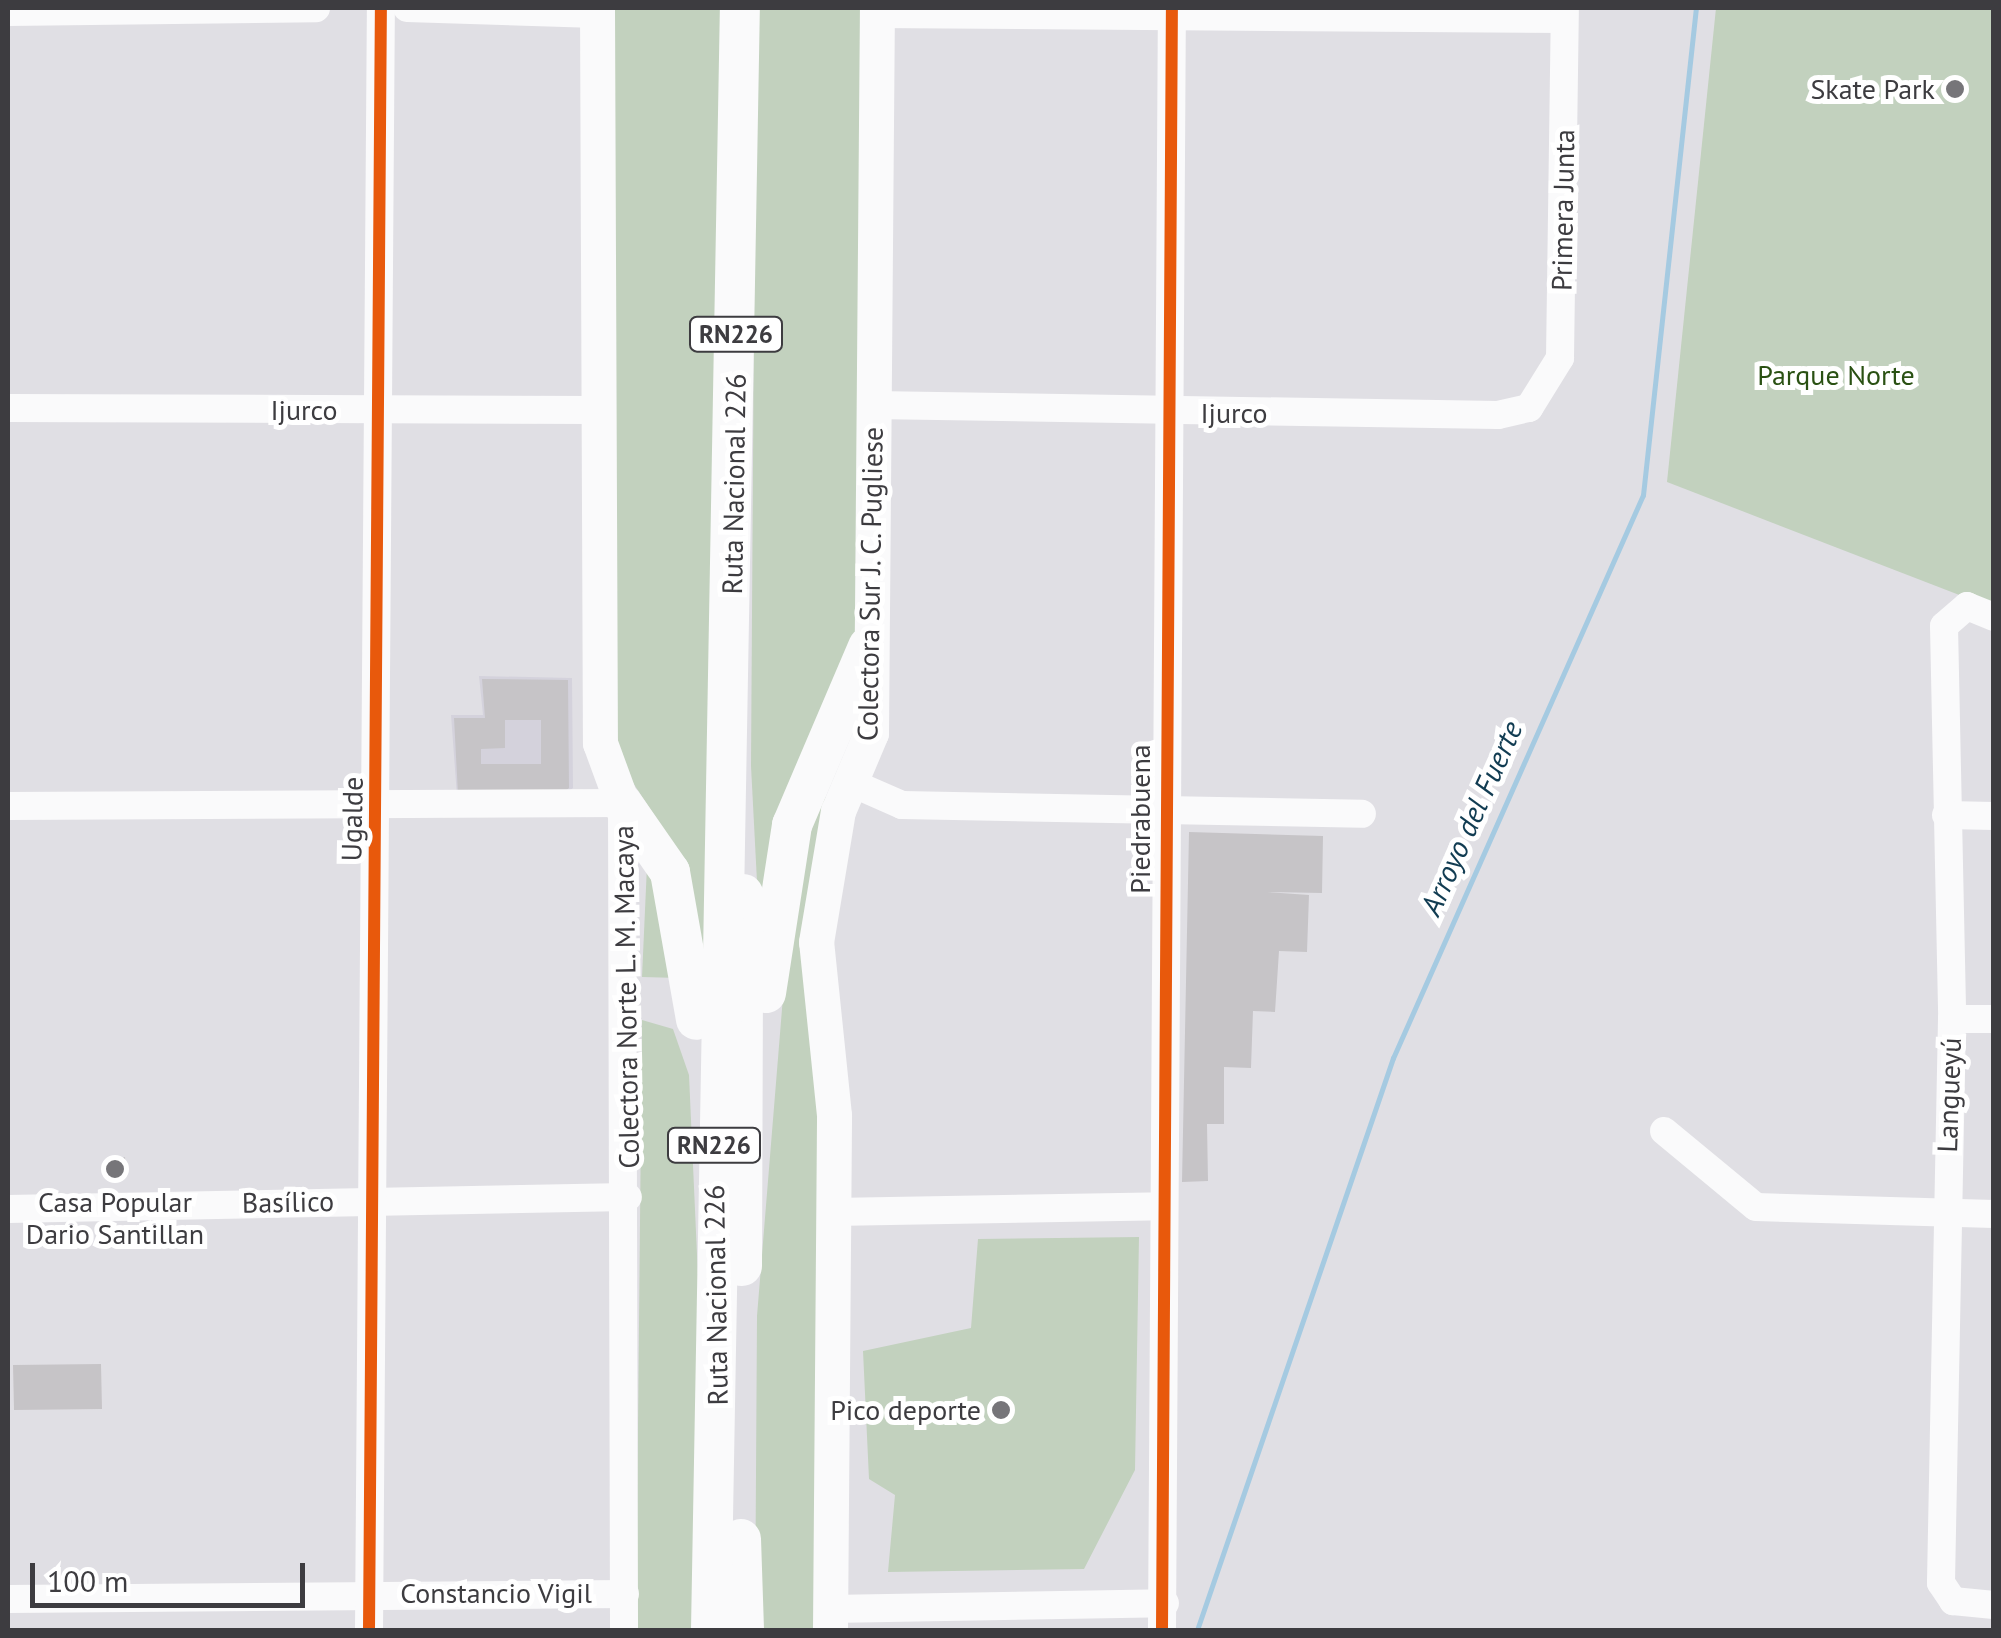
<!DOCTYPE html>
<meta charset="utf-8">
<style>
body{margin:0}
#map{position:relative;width:2001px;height:1638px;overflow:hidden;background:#e0dfe4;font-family:"PT Sans",sans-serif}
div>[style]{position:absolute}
.built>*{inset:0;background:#d4d2dc}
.green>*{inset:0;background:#c2d1be}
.stream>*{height:5px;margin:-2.5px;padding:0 2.5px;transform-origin:2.5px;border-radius:2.5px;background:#a5cae1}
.building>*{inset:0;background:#c6c4c7}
.minor>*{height:28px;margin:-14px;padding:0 14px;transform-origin:14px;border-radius:14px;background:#fafafb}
.major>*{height:35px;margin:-17.5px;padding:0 17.5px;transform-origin:17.5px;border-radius:17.5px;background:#fafafb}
.highway>*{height:40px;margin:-20px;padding:0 20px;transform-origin:20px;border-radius:20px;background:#fafafb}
.cycleway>*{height:12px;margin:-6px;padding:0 6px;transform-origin:6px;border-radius:6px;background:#e8590c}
.dots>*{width:28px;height:28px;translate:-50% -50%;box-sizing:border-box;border:5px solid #fff;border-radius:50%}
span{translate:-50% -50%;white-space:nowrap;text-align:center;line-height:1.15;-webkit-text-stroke:10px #fff;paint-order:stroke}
.shield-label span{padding:2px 8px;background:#fff;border:2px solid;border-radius:8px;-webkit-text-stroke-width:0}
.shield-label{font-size:25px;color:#3d3c40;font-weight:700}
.poi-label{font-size:28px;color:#3d3c40}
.right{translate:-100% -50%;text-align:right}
.street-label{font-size:28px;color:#3d3c40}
.park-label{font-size:28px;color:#2a5113}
.water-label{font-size:30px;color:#113c52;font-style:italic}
.frame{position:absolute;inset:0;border:10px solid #3d3c40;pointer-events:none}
.scale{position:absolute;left:30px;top:1563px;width:275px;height:45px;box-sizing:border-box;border:5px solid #3d3c40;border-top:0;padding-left:12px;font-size:30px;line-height:35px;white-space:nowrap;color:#3d3c40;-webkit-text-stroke:8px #fff;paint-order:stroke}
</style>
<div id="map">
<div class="built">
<div style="clip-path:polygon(479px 676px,572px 678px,573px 788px,561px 798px,457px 796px,451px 715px,483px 715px)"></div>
</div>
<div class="green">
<div style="clip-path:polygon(612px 8px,727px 8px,705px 1013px,666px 833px,616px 757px)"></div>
<div style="clip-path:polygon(756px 8px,871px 8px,859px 624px,761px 959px,751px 766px)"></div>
<div style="clip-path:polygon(1716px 8px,1993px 8px,1993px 608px,1667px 482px)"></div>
<div style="clip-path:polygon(849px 771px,822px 1050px,818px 1630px,755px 1630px,757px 1316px,793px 874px,807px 818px)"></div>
<div style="clip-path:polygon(648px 843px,679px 978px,642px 977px)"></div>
<div style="clip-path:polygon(642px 1020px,673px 1029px,689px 1075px,702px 1367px,695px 1630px,636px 1630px)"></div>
<div style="clip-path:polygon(1139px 1237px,1135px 1470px,1084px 1569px,888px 1572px,895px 1495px,869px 1479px,863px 1351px,971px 1328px,978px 1239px)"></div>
</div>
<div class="stream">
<div style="left:1197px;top:1630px;width:605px;rotate:-71.09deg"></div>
<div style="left:1393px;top:1058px;width:616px;rotate:-66.06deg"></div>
<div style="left:1643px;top:495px;width:490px;rotate:-83.8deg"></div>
</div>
<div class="building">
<div style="clip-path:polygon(evenodd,482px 679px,568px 680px,569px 788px,559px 796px,458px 794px,454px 718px,485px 718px,482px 679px,505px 720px,541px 720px,541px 764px,481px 764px,481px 749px,505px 748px,505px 720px)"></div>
<div style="clip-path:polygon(1189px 832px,1323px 836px,1322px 893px,1267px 892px,1309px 895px,1307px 952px,1279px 951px,1275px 1012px,1253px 1011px,1251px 1068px,1224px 1067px,1224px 1124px,1207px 1124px,1208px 1181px,1182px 1182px)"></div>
<div style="clip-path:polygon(125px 1157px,126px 1173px,105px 1174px,105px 1164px)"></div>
<div style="clip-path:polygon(101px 1364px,102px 1409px,14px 1410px,13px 1365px)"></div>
</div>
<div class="minor">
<div style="left:407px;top:8px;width:190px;rotate:1.8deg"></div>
<div style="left:8px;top:12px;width:308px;rotate:-0.7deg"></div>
<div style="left:876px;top:14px;width:688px;rotate:0.42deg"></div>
<div style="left:873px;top:405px;width:625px;rotate:0.92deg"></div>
<div style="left:1498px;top:415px;width:32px;rotate:-13deg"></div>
<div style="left:1529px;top:408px;width:59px;rotate:-58.2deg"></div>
<div style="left:1560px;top:358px;width:350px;rotate:-89.2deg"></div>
<div style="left:8px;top:408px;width:592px;rotate:0.19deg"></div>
<div style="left:1994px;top:617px;width:29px;rotate:-158deg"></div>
<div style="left:1967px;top:606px;width:30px;rotate:139deg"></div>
<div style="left:1944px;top:626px;width:393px;rotate:88.8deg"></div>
<div style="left:1952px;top:1019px;width:564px;rotate:91.12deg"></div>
<div style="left:1941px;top:1583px;width:22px;rotate:56deg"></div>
<div style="left:1953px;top:1601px;width:41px;rotate:5.6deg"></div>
<div style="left:854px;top:784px;width:52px;rotate:23.6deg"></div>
<div style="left:902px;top:805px;width:460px;rotate:1.1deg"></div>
<div style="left:8px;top:806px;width:614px;rotate:-0.28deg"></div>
<div style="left:622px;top:803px;width:827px;rotate:89.86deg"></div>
<div style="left:1946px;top:815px;width:48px;rotate:1.2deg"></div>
<div style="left:1952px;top:1019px;width:42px"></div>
<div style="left:1664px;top:1131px;width:119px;rotate:39.6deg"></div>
<div style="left:1756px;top:1207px;width:238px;rotate:1.7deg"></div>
<div style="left:8px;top:1209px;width:620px;rotate:-1.11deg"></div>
<div style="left:833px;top:1212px;width:331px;rotate:-1deg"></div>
<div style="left:8px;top:1599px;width:617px;rotate:-0.46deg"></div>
<div style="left:830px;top:1609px;width:335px;rotate:-1deg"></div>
<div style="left:369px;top:1630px;width:1622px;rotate:-89.58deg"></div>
<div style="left:1162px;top:1630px;width:1622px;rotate:-89.65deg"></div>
</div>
<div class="major">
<div style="left:597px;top:8px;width:735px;rotate:89.77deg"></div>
<div style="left:600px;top:743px;width:64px;rotate:69.9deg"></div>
<div style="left:830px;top:1630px;width:515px;rotate:-89.55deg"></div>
<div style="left:834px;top:1115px;width:174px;rotate:-95.9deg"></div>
<div style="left:816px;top:942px;width:133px;rotate:-80.5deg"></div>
<div style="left:838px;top:811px;width:85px;rotate:-67.1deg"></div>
<div style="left:871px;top:733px;width:725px;rotate:-89.53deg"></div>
</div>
<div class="highway">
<div style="left:622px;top:803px;width:84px;rotate:55.2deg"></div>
<div style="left:670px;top:872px;width:150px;rotate:80deg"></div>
<div style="left:766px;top:993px;width:170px;rotate:-81.2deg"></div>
<div style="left:792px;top:825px;width:194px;rotate:-66.9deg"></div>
<div style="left:742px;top:1266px;width:372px;rotate:-89.8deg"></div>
<div style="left:741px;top:1539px;width:91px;rotate:88.1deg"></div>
<div style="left:711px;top:1630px;width:1622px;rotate:-88.98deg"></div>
</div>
<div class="cycleway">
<div style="left:369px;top:1630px;width:1622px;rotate:-89.58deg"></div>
<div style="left:1162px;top:1630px;width:1622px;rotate:-89.65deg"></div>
</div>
<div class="dots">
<div style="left:1955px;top:89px;background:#767579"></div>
<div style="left:115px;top:1169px;background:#767579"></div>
<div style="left:1001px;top:1410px;background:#767579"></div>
</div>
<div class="shield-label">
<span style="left:736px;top:334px">RN226</span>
<span style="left:714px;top:1145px">RN226</span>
</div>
<div class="poi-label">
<span class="right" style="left:1935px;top:89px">Skate Park</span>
<span style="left:115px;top:1218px">Casa Popular<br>Dario Santillan</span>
<span class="right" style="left:981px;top:1410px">Pico deporte</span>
</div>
<div class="street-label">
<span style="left:1563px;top:210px;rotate:-89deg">Primera Junta</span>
<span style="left:304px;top:410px">Ijurco</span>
<span style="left:1234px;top:413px">Ijurco</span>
<span style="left:734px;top:484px;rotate:-89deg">Ruta Nacional 226</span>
<span style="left:870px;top:584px;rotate:-89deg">Colectora Sur J. C. Pugliese</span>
<span style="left:352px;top:819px;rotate:-89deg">Ugalde</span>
<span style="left:1140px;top:819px;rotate:-90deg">Piedrabuena</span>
<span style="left:626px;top:997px;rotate:-91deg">Colectora Norte L. M. Macaya</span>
<span style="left:1949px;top:1095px;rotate:-88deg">Langueyú</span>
<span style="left:288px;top:1202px;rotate:-1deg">Basílico</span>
<span style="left:716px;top:1295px;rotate:-91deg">Ruta Nacional 226</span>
<span style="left:496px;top:1593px">Constancio Vigil</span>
</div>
<div class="park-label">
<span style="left:1836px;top:375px">Parque Norte</span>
</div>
<div class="water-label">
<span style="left:1471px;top:818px;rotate:-66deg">Arroyo del Fuerte</span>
</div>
<div class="frame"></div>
<div class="scale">100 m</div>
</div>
